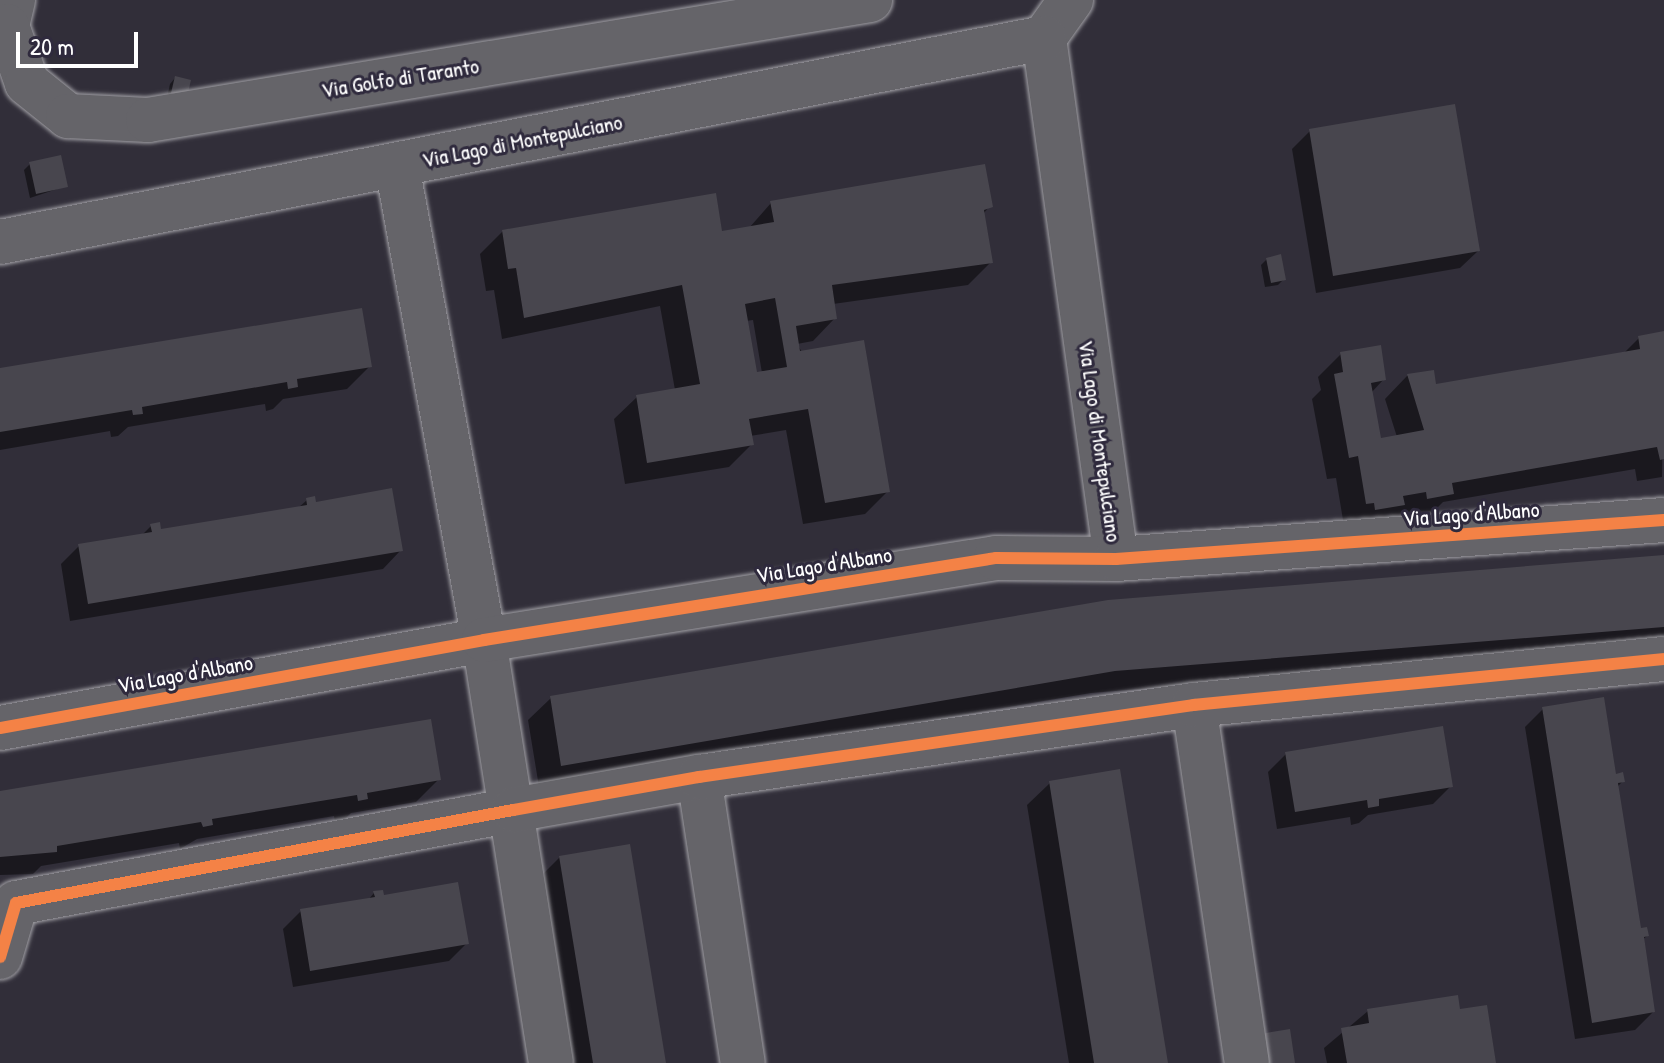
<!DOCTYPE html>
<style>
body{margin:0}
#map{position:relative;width:1664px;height:1063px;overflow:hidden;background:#312e39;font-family:"Patrick Hand",sans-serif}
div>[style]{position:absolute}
.shadow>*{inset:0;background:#0007}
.building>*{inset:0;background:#48464e}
.roads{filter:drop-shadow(0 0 2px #a2a1a6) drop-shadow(0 0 2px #a2a1a6)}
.minor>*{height:44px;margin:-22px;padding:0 22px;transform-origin:22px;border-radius:22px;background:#656469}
.cycleway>*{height:12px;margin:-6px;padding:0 6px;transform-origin:6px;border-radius:6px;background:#f48246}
span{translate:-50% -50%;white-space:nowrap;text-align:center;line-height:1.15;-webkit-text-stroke:6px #2f2a3d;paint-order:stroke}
.street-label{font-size:22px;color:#fff}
.scale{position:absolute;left:16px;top:32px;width:122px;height:36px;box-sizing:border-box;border:4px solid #fff;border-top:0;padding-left:10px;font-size:24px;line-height:28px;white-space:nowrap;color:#fff;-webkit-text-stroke:6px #2f2a3d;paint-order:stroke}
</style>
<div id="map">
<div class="shadow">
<div style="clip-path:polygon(175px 78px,186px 96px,167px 98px,170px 84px)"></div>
<div style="clip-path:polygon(1310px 131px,1478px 251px,1460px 268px,1316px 293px,1292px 149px)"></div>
<div style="clip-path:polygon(30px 164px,66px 186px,30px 198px,24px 170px)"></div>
<div style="clip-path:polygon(evenodd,771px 203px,990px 206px,983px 214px,991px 262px,968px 285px,833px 304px,835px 318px,813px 341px,797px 344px,888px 491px,865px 514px,803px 524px,786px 430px,750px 436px,752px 444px,729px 467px,625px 484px,614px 419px,637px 397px,675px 390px,660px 306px,502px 339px,494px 290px,486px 291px,480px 254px,503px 231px,720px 233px,749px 228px,771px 203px,753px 320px,762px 373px,755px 374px,746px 321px,753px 320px)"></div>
<div style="clip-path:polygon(1267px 259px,1284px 279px,1278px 285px,1265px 287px,1261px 265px)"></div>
<div style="clip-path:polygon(1664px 333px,1662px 477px,1637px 481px,1635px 469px,1443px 502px,1429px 516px,1389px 517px,1380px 527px,1344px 526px,1336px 478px,1327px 479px,1312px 399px,1321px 390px,1318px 377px,1341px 354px,1384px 379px,1371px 393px,1379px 440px,1397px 437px,1385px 399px,1407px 376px,1432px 372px,1435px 386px,1623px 354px,1639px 338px)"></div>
<div style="clip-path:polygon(370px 366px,347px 389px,283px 399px,273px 409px,266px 411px,265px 404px,128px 427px,118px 436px,111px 437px,110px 431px,0 450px,0 370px)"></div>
<div style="clip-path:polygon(307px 500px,400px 551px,383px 569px,70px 621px,61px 564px,79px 546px,142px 535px,151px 526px,160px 531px,298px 508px)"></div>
<div style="clip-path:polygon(1664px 557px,1664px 647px,1091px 693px,539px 787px,528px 720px,551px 698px)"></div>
<div style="clip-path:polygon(1543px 709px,1623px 781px,1617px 787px,1639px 930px,1647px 936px,1642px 940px,1653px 1012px,1635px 1030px,1575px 1039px,1525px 727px)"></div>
<div style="clip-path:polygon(1286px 754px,1451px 786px,1433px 804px,1368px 815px,1359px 823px,1351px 825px,1350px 817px,1277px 829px,1268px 772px)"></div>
<div style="clip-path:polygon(439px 779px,416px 802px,351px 813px,343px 821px,335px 822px,334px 816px,197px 839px,180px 849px,179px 843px,41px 866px,33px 874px,0 875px,0 793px)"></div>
<div style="clip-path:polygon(1050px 783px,1166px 1063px,1069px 1063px,1027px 805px)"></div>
<div style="clip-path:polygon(560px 857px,664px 1063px,567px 1063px,537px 880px)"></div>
<div style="clip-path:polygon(374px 893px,467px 943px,449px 961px,293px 987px,283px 929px,301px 911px,368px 900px)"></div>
<div style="clip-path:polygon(1368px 1011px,1458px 1011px,1494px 1063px,1327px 1063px,1324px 1048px)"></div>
</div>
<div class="building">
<div style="clip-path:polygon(175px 76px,191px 80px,187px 97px,171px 93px)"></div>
<div style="clip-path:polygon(1455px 104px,1480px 251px,1333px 276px,1309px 129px)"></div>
<div style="clip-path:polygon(61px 155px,68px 187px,36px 194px,29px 162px)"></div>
<div style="clip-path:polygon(evenodd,985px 164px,993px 207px,984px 210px,993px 263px,832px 285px,837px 319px,796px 326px,800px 351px,864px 340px,890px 492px,825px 503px,808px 409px,749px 419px,754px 445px,647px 463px,636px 395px,700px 384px,682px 285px,524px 318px,516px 268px,508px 269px,502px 230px,716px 193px,722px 231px,774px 222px,770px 201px,985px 164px,775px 298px,787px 367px,757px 372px,745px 304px,775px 298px)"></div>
<div style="clip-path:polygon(1281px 254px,1286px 280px,1271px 283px,1266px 258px)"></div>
<div style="clip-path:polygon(362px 308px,372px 367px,297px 379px,298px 387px,288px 389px,287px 382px,142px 407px,143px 414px,133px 415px,132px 410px,0 432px,0 368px)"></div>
<div style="clip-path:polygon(1664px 331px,1664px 459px,1660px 460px,1657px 447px,1452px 483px,1454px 494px,1427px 499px,1426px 492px,1403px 496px,1405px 505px,1375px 510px,1374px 503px,1366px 504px,1358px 456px,1349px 458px,1334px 374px,1343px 372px,1340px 352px,1381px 345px,1386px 380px,1371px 383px,1381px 438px,1424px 430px,1407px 374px,1434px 370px,1436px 384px,1640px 349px,1638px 336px)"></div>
<div style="clip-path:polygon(392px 488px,403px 551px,88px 604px,78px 544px,152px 532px,150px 524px,160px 522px,161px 529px,307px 505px,306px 498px,315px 496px,316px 502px)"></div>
<div style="clip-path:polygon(1664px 555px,1664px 627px,1115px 671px,561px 766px,550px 696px,1108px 600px)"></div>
<div style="clip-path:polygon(1604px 697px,1616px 774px,1623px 772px,1625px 782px,1618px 783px,1641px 928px,1647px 927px,1649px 936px,1644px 937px,1655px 1012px,1592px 1023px,1542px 707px)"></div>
<div style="clip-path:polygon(431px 719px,441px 780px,367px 793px,368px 799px,358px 801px,357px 795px,212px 819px,213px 825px,203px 827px,201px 822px,57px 846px,57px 852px,0 857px,0 791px)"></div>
<div style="clip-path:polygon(1443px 726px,1453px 787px,1379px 799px,1379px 806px,1368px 808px,1367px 800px,1295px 812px,1285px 752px)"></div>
<div style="clip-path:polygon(1120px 769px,1168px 1063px,1094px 1063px,1049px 781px)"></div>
<div style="clip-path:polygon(630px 844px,666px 1063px,593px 1063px,559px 856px)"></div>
<div style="clip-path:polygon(458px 882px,469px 944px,310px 971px,300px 909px,375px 897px,373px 891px,383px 890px,384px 895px)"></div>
<div style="clip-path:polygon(1458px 995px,1460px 1009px,1487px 1005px,1496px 1063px,1347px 1063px,1341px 1028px,1369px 1023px,1367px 1009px)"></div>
<div style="clip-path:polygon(1290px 1029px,1295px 1063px,1265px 1063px,1260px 1034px)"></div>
</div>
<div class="roads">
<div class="minor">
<div style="left:13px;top:0;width:27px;rotate:103deg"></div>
<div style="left:7px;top:26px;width:60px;rotate:70.7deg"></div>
<div style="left:27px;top:83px;width:53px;rotate:38.8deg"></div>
<div style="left:68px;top:116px;width:80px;rotate:2.9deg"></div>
<div style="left:148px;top:120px;width:732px;rotate:-9.44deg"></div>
<div style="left:1071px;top:0;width:47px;rotate:125.4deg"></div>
<div style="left:1044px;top:38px;width:526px;rotate:82.13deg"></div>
<div style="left:397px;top:166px;width:482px;rotate:79.6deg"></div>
<div style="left:484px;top:640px;width:428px;rotate:81deg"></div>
<div style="left:0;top:242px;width:1064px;rotate:-11.06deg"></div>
<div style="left:1194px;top:705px;width:362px;rotate:81.6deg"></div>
<div style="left:0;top:728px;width:492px;rotate:-10.3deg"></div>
<div style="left:484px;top:640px;width:519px;rotate:-9.1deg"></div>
<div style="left:996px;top:558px;width:120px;rotate:0.5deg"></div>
<div style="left:1116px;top:559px;width:549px;rotate:-4.07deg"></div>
<div style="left:699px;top:777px;width:289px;rotate:81.3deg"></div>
<div style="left:0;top:957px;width:56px;rotate:-73.5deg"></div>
<div style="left:16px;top:903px;width:506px;rotate:-10.6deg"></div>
<div style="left:513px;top:810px;width:189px;rotate:-10.1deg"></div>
<div style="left:699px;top:777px;width:500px;rotate:-8.28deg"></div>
<div style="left:1194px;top:705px;width:472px;rotate:-5.6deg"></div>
</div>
</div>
<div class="cycleway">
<div style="left:0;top:728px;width:492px;rotate:-10.3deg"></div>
<div style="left:484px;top:640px;width:519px;rotate:-9.1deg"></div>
<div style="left:996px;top:558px;width:120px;rotate:0.5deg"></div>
<div style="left:1116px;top:559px;width:549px;rotate:-4.07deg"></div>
<div style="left:0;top:957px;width:56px;rotate:-73.5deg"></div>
<div style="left:16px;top:903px;width:506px;rotate:-10.6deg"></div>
<div style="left:513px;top:810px;width:189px;rotate:-10.1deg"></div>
<div style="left:699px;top:777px;width:500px;rotate:-8.28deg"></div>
<div style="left:1194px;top:705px;width:472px;rotate:-5.6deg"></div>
</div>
<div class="street-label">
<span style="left:400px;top:78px;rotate:-9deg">Via Golfo di Taranto</span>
<span style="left:522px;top:141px;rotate:-11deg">Via Lago di Montepulciano</span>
<span style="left:1100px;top:441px;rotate:82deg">Via Lago di Montepulciano</span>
<span style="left:1471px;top:514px;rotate:-4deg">Via Lago d'Albano</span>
<span style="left:824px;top:565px;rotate:-9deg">Via Lago d'Albano</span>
<span style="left:185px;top:674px;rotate:-10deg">Via Lago d'Albano</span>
</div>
<div class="scale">20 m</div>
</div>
